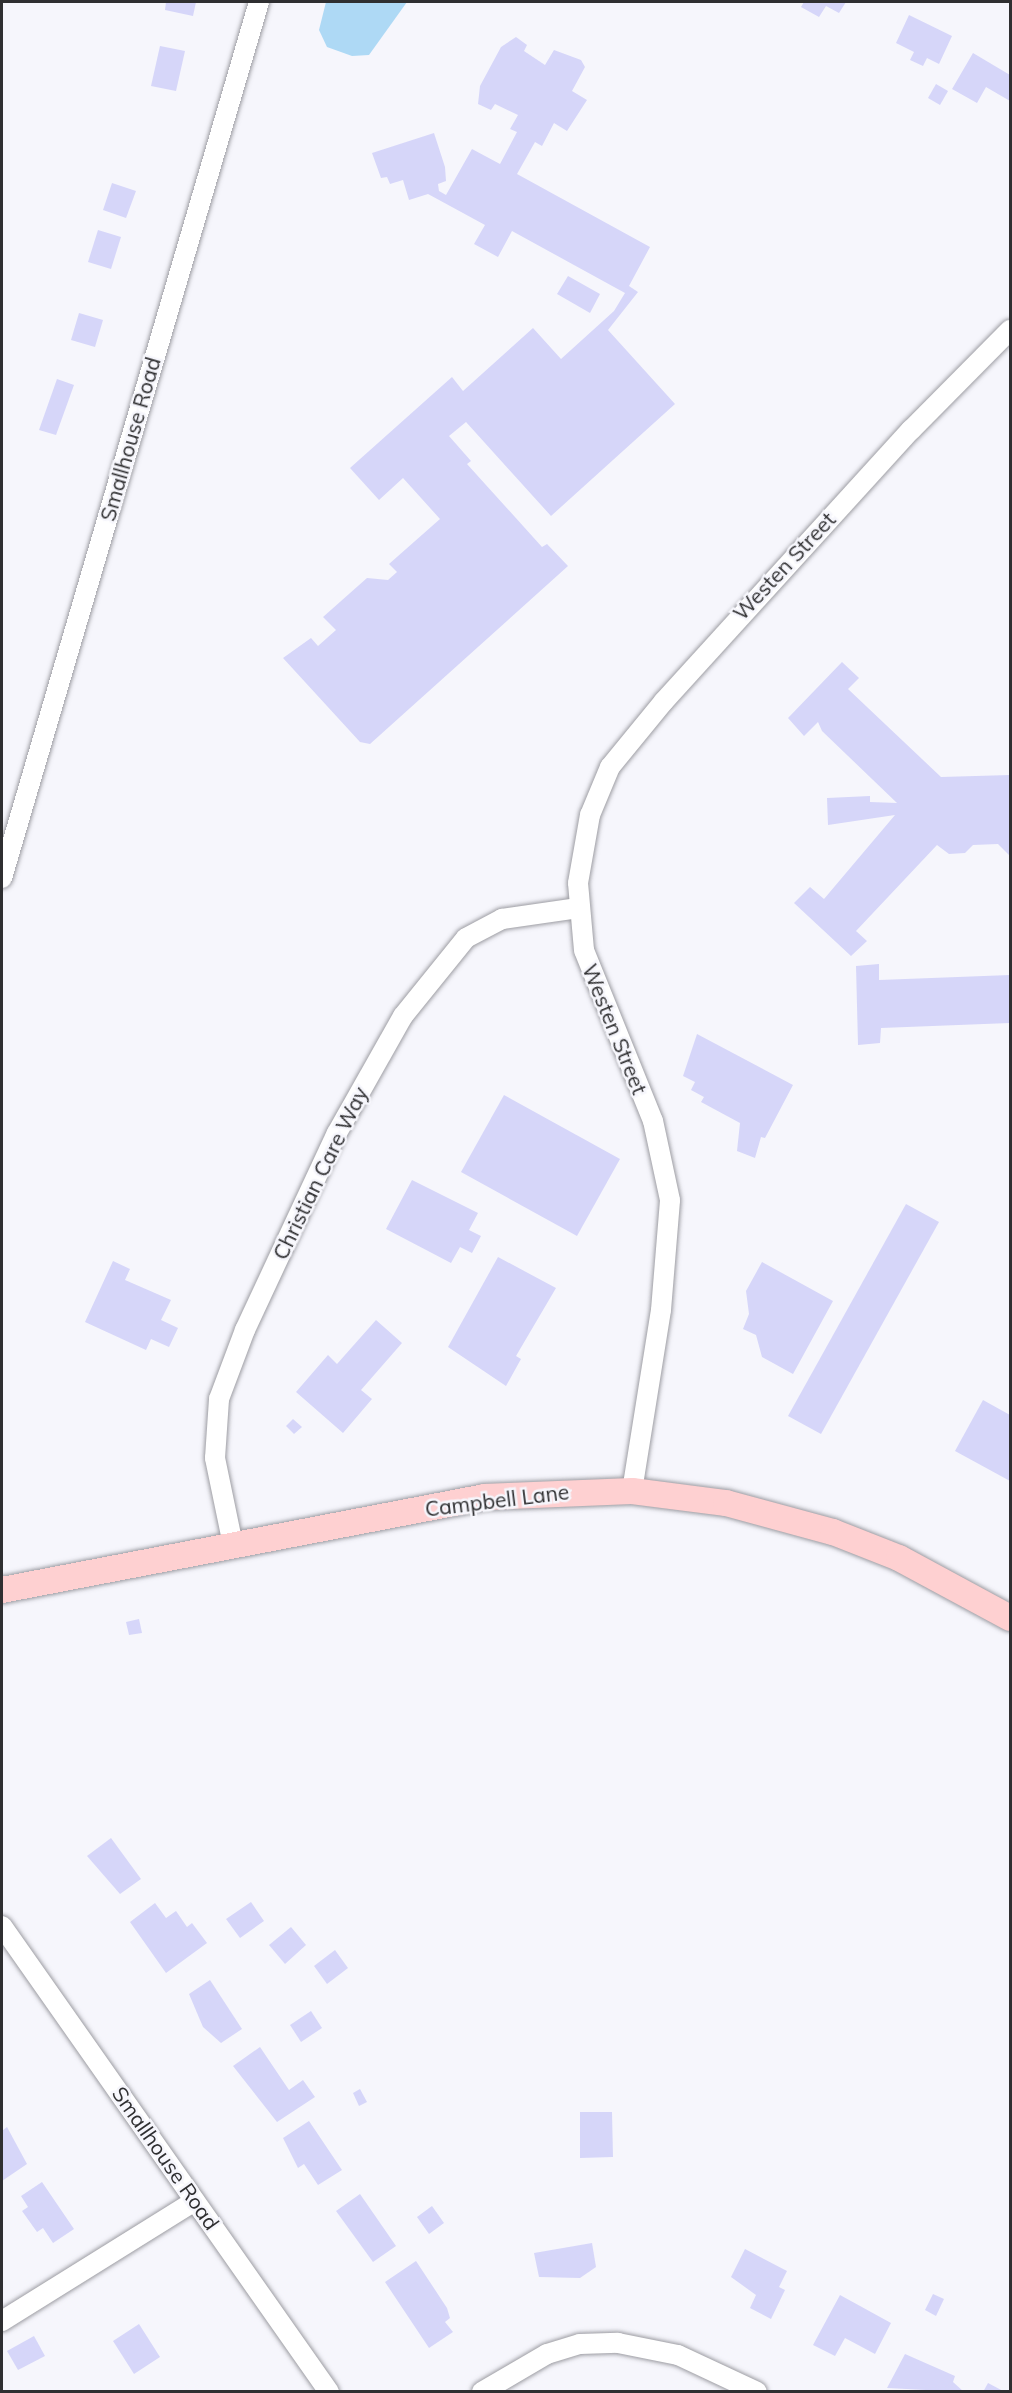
<!DOCTYPE html>
<style>
body{margin:0}
#map{position:relative;width:1012px;height:2393px;overflow:hidden;background:#f6f6fc;font-family:Mulish,sans-serif}
div>[style]{position:absolute}
.water>*{inset:0;background:#aed9f5}
.building>*{inset:0;background:#d6d6f9}
.roads{filter:drop-shadow(0 0 2px #9d9da3) drop-shadow(0 0 2px #9d9da3)}
.minor>*{height:20px;margin:-10px;padding:0 10px;transform-origin:10px;border-radius:10px;background:#fff}
.major>*{height:26px;margin:-13px;padding:0 13px;transform-origin:13px;border-radius:13px;background:#fed0d1}
span{translate:-50% -50%;white-space:nowrap;text-align:center;line-height:1.15;-webkit-text-stroke:5px #f6f6fc;paint-order:stroke}
.street-label{font-size:21px;color:#2f2f31}
.frame{position:absolute;inset:0;border:3px solid #2f2f31;pointer-events:none}
</style>
<div id="map">
<div class="water">
<div style="clip-path:polygon(326px 2px,407px 2px,369px 55px,352px 56px,327px 47px,319px 30px)"></div>
</div>
<div class="building">
<div style="clip-path:polygon(166px 2px,196px 2px,193px 16px,165px 10px)"></div>
<div style="clip-path:polygon(804px 2px,846px 2px,839px 13px,826px 6px,819px 17px,801px 7px)"></div>
<div style="clip-path:polygon(909px 15px,952px 36px,939px 64px,927px 58px,923px 66px,910px 60px,914px 52px,896px 43px)"></div>
<div style="clip-path:polygon(516px 37px,527px 45px,524px 51px,545px 65px,554px 50px,581px 60px,585px 67px,572px 91px,587px 100px,567px 131px,554px 123px,542px 146px,535px 142px,517px 174px,650px 247px,629px 286px,638px 292px,608px 330px,675px 404px,551px 516px,466px 422px,449px 436px,471px 461px,467px 464px,542px 547px,547px 544px,568px 566px,370px 744px,360px 742px,283px 658px,311px 638px,318px 646px,336px 630px,323px 617px,367px 578px,388px 580px,397px 572px,389px 564px,440px 519px,403px 478px,379px 500px,350px 468px,452px 377px,463px 391px,533px 328px,561px 359px,614px 311px,625px 293px,512px 231px,498px 257px,474px 244px,485px 225px,428px 194px,409px 200px,403px 180px,390px 184px,387px 177px,381px 178px,372px 153px,434px 133px,445px 167px,446px 181px,438px 184px,439px 191px,446px 195px,472px 149px,500px 164px,517px 132px,510px 129px,518px 115px,495px 104px,491px 110px,478px 104px,480px 86px,501px 47px)"></div>
<div style="clip-path:polygon(160px 46px,185px 51px,176px 91px,151px 86px)"></div>
<div style="clip-path:polygon(973px 53px,1010px 75px,1010px 101px,986px 87px,977px 103px,952px 89px)"></div>
<div style="clip-path:polygon(936px 84px,948px 91px,940px 105px,928px 98px)"></div>
<div style="clip-path:polygon(112px 183px,136px 191px,126px 218px,103px 210px)"></div>
<div style="clip-path:polygon(98px 230px,121px 237px,111px 269px,88px 262px)"></div>
<div style="clip-path:polygon(568px 276px,600px 294px,590px 313px,557px 294px)"></div>
<div style="clip-path:polygon(79px 313px,103px 320px,95px 347px,71px 340px)"></div>
<div style="clip-path:polygon(57px 379px,74px 385px,56px 435px,39px 430px)"></div>
<div style="clip-path:polygon(842px 662px,859px 678px,848px 689px,941px 777px,1010px 775px,1010px 856px,998px 844px,973px 845px,965px 853px,949px 854px,937px 845px,856px 931px,867px 941px,851px 956px,794px 903px,810px 887px,824px 899px,895px 815px,828px 825px,827px 798px,870px 796px,870px 802px,897px 803px,822px 731px,818px 722px,804px 736px,788px 718px)"></div>
<div style="clip-path:polygon(879px 964px,879px 980px,1010px 975px,1010px 1023px,881px 1028px,880px 1043px,858px 1045px,856px 966px)"></div>
<div style="clip-path:polygon(697px 1034px,793px 1085px,765px 1138px,761px 1137px,755px 1158px,737px 1151px,740px 1123px,701px 1102px,704px 1097px,691px 1090px,695px 1082px,683px 1076px)"></div>
<div style="clip-path:polygon(504px 1095px,620px 1159px,577px 1236px,461px 1172px)"></div>
<div style="clip-path:polygon(412px 1180px,478px 1213px,469px 1230px,481px 1236px,472px 1253px,460px 1247px,451px 1263px,386px 1229px)"></div>
<div style="clip-path:polygon(906px 1204px,939px 1222px,821px 1434px,788px 1416px)"></div>
<div style="clip-path:polygon(498px 1257px,556px 1288px,516px 1356px,521px 1359px,506px 1386px,448px 1347px)"></div>
<div style="clip-path:polygon(113px 1261px,130px 1269px,125px 1280px,171px 1300px,161px 1320px,178px 1328px,169px 1347px,151px 1339px,146px 1350px,85px 1322px)"></div>
<div style="clip-path:polygon(762px 1262px,833px 1301px,793px 1374px,762px 1357px,756px 1335px,743px 1329px,749px 1314px,746px 1291px)"></div>
<div style="clip-path:polygon(376px 1320px,402px 1343px,361px 1390px,372px 1399px,343px 1433px,296px 1392px,328px 1355px,337px 1364px)"></div>
<div style="clip-path:polygon(983px 1400px,1010px 1415px,1010px 1481px,955px 1451px)"></div>
<div style="clip-path:polygon(293px 1419px,302px 1427px,294px 1434px,286px 1426px)"></div>
<div style="clip-path:polygon(139px 1619px,142px 1633px,129px 1635px,126px 1622px)"></div>
<div style="clip-path:polygon(111px 1838px,141px 1879px,120px 1894px,87px 1856px)"></div>
<div style="clip-path:polygon(251px 1902px,264px 1921px,240px 1938px,226px 1919px)"></div>
<div style="clip-path:polygon(155px 1903px,166px 1918px,176px 1911px,187px 1927px,192px 1923px,207px 1943px,166px 1973px,130px 1922px)"></div>
<div style="clip-path:polygon(291px 1927px,306px 1945px,285px 1964px,269px 1945px)"></div>
<div style="clip-path:polygon(335px 1950px,348px 1968px,327px 1984px,314px 1966px)"></div>
<div style="clip-path:polygon(210px 1980px,242px 2029px,221px 2043px,203px 2027px,189px 1994px)"></div>
<div style="clip-path:polygon(311px 2011px,322px 2028px,301px 2042px,290px 2025px)"></div>
<div style="clip-path:polygon(260px 2047px,289px 2090px,303px 2080px,315px 2097px,277px 2122px,233px 2066px)"></div>
<div style="clip-path:polygon(360px 2089px,367px 2102px,359px 2106px,353px 2093px)"></div>
<div style="clip-path:polygon(580px 2112px,612px 2112px,613px 2157px,580px 2158px)"></div>
<div style="clip-path:polygon(309px 2121px,342px 2170px,318px 2185px,304px 2164px,298px 2168px,283px 2138px)"></div>
<div style="clip-path:polygon(7px 2127px,27px 2164px,2px 2181px,2px 2131px)"></div>
<div style="clip-path:polygon(42px 2182px,74px 2229px,53px 2243px,43px 2228px,37px 2232px,22px 2211px,28px 2207px,21px 2196px)"></div>
<div style="clip-path:polygon(360px 2194px,396px 2246px,373px 2262px,336px 2211px)"></div>
<div style="clip-path:polygon(432px 2206px,444px 2223px,429px 2234px,417px 2217px)"></div>
<div style="clip-path:polygon(592px 2243px,596px 2267px,580px 2278px,539px 2277px,534px 2253px)"></div>
<div style="clip-path:polygon(745px 2249px,787px 2271px,779px 2287px,785px 2290px,771px 2319px,750px 2308px,756px 2295px,731px 2277px)"></div>
<div style="clip-path:polygon(416px 2261px,447px 2308px,450px 2318px,445px 2322px,453px 2332px,429px 2348px,385px 2282px)"></div>
<div style="clip-path:polygon(933px 2294px,944px 2299px,936px 2316px,925px 2310px)"></div>
<div style="clip-path:polygon(840px 2295px,891px 2323px,875px 2354px,845px 2338px,835px 2356px,813px 2345px)"></div>
<div style="clip-path:polygon(139px 2324px,160px 2357px,134px 2374px,113px 2341px)"></div>
<div style="clip-path:polygon(34px 2336px,45px 2356px,18px 2370px,7px 2351px)"></div>
<div style="clip-path:polygon(905px 2354px,955px 2376px,953px 2382px,964px 2392px,887px 2388px)"></div>
<div style="clip-path:polygon(988px 2383px,1005px 2392px,983px 2392px)"></div>
</div>
<div class="roads">
<div class="minor">
<div style="left:2px;top:878px;width:913px;rotate:-73.65deg"></div>
<div style="left:632px;top:1491px;width:183px;rotate:-80.9deg"></div>
<div style="left:661px;top:1310px;width:110px;rotate:-85.3deg"></div>
<div style="left:670px;top:1200px;width:81px;rotate:-102.1deg"></div>
<div style="left:653px;top:1121px;width:184px;rotate:-112deg"></div>
<div style="left:584px;top:950px;width:67px;rotate:-95.1deg"></div>
<div style="left:578px;top:883px;width:69px;rotate:-80deg"></div>
<div style="left:590px;top:815px;width:52px;rotate:-67.4deg"></div>
<div style="left:610px;top:767px;width:85px;rotate:-50.7deg"></div>
<div style="left:664px;top:701px;width:367px;rotate:-47.7deg"></div>
<div style="left:911px;top:430px;width:141px;rotate:-45.3deg"></div>
<div style="left:233px;top:1545px;width:89px;rotate:-101.7deg"></div>
<div style="left:215px;top:1458px;width:59px;rotate:-86.1deg"></div>
<div style="left:219px;top:1399px;width:74px;rotate:-69.4deg"></div>
<div style="left:245px;top:1330px;width:217px;rotate:-65deg"></div>
<div style="left:337px;top:1133px;width:134px;rotate:-60.6deg"></div>
<div style="left:403px;top:1016px;width:100px;rotate:-51.1deg"></div>
<div style="left:466px;top:938px;width:41px;rotate:-27.8deg"></div>
<div style="left:502px;top:919px;width:77px;rotate:-8.2deg"></div>
<div style="left:2px;top:1926px;width:569px;rotate:54.94deg"></div>
<div style="left:2px;top:2321px;width:227px;rotate:-31.9deg"></div>
<div style="left:482px;top:2392px;width:75px;rotate:-30.3deg"></div>
<div style="left:547px;top:2354px;width:34px;rotate:-17deg"></div>
<div style="left:580px;top:2344px;width:38px;rotate:-2deg"></div>
<div style="left:618px;top:2343px;width:61px;rotate:11.3deg"></div>
<div style="left:678px;top:2355px;width:87px;rotate:25.1deg"></div>
</div>
<div class="major">
<div style="left:2px;top:1590px;width:491px;rotate:-10.9deg"></div>
<div style="left:484px;top:1497px;width:148px;rotate:-2.3deg"></div>
<div style="left:632px;top:1491px;width:95px;rotate:7.3deg"></div>
<div style="left:726px;top:1503px;width:111px;rotate:15.2deg"></div>
<div style="left:833px;top:1532px;width:71px;rotate:21.5deg"></div>
<div style="left:899px;top:1558px;width:126px;rotate:28.4deg"></div>
</div>
</div>
<div class="street-label">
<span style="left:130px;top:439px;rotate:-74deg">Smallhouse Road</span>
<span style="left:784px;top:566px;rotate:-47deg">Westen Street</span>
<span style="left:615px;top:1029px;rotate:68deg">Westen Street</span>
<span style="left:320px;top:1173px;rotate:-64deg">Christian Care Way</span>
<span style="left:497px;top:1500px;rotate:-7deg">Campbell Lane</span>
<span style="left:166px;top:2158px;rotate:55deg">Smallhouse Road</span>
</div>
<div class="frame"></div>
</div>
